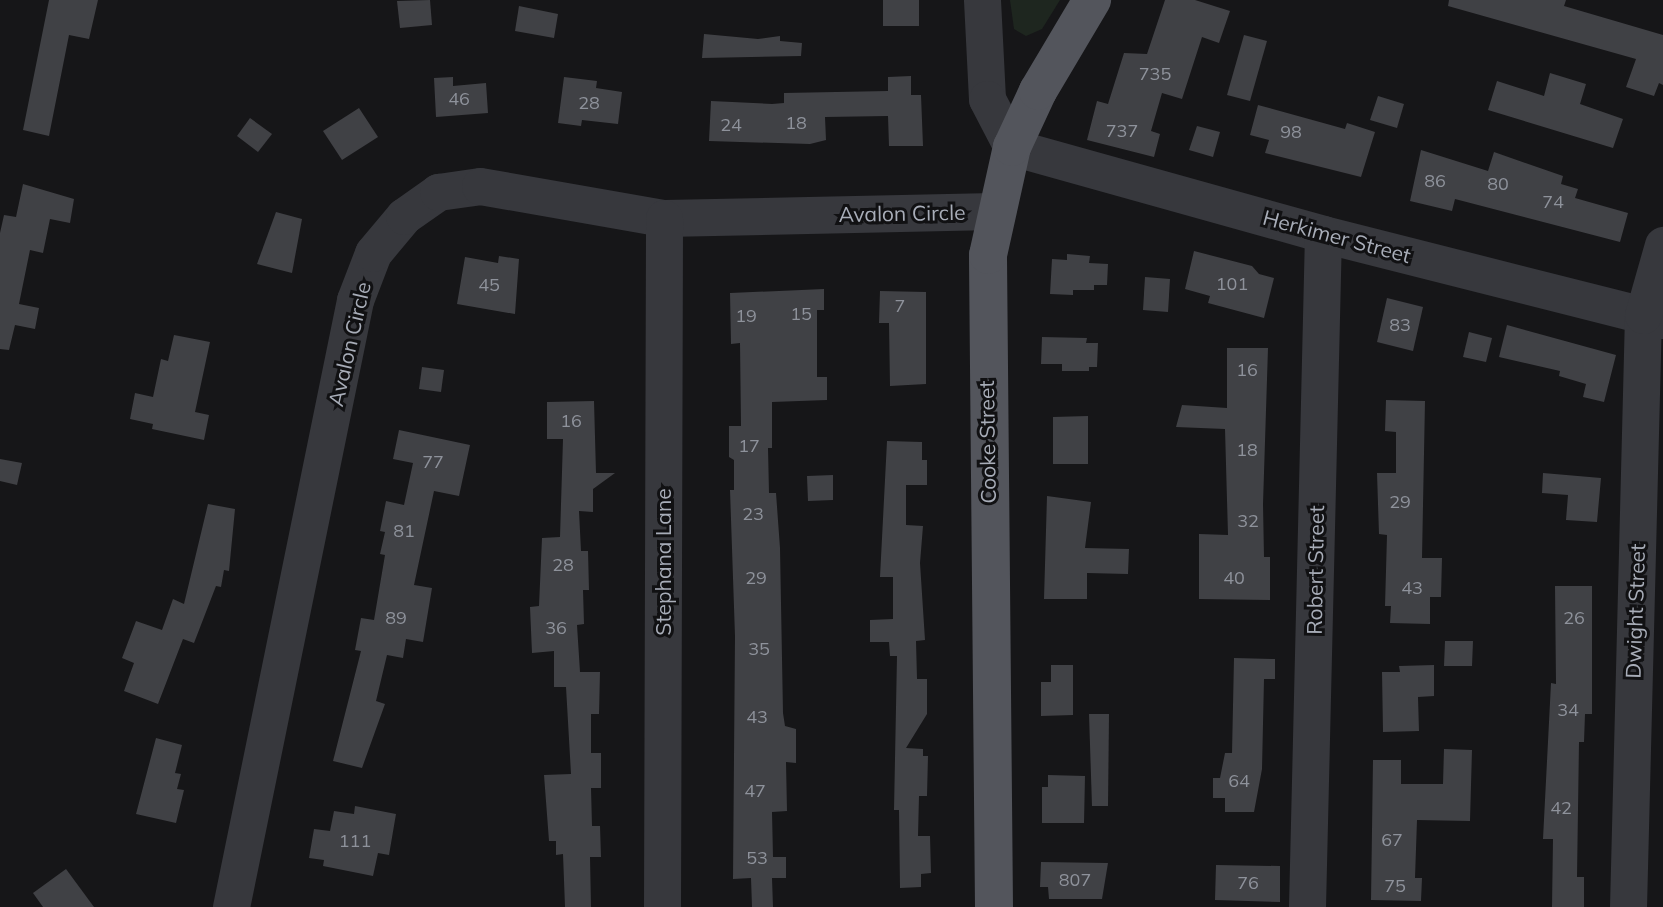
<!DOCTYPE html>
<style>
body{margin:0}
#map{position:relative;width:1663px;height:907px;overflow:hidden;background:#161618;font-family:Mulish,sans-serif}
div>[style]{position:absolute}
.green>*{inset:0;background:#1e261f}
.building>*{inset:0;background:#404145}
.minor>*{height:37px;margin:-18.5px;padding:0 18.5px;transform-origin:18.5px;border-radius:18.5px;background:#37383d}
.major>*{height:38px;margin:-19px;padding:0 19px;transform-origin:19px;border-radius:19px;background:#53555c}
span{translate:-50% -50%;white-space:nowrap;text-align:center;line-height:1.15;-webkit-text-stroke:6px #111113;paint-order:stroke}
.number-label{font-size:18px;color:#8e929b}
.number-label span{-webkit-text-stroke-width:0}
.street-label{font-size:21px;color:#a8adb8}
</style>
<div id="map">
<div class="green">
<div style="clip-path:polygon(1010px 0,1060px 0,1042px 29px,1026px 36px,1014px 29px)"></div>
</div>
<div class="building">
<div style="clip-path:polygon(49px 0,98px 0,89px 39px,69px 35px,49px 136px,23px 130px)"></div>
<div style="clip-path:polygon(430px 0,432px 25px,400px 28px,397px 1px)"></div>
<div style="clip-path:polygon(883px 0,919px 0,919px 26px,883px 26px)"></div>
<div style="clip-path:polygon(1165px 0,1195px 0,1230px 11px,1219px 43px,1202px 37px,1182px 99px,1162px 93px,1151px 131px,1160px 134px,1154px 157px,1087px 140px,1097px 101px,1108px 104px,1124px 53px,1147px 54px)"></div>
<div style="clip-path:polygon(1449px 0,1566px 0,1564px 6px,1663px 35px,1663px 85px,1659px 83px,1654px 96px,1626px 87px,1636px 59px,1448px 6px)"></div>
<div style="clip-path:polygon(519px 6px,558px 14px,554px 38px,515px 31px)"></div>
<div style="clip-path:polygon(704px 34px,758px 39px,780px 36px,780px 41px,802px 43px,801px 56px,702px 58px)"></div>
<div style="clip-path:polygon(1244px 35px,1267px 41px,1250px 101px,1227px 95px)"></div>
<div style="clip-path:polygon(1550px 73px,1586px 84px,1580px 104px,1623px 119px,1613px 148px,1488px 110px,1497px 81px,1544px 96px)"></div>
<div style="clip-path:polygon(911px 76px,911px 95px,921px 95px,923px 146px,889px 146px,888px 116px,825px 117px,826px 140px,810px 144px,709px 141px,711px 101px,772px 104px,784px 103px,784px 93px,888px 91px,888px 77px)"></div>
<div style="clip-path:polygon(453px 77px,453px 86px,486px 83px,488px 113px,436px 117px,434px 78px)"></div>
<div style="clip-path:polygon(564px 77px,597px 81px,596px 88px,622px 92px,618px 124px,582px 120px,581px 126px,558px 123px)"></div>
<div style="clip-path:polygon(1378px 96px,1404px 104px,1397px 128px,1370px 120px)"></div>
<div style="clip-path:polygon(1258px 105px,1345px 129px,1347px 123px,1375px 132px,1361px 177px,1265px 153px,1269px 140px,1250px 135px)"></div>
<div style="clip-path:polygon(359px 108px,378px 137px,342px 160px,323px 131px)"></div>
<div style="clip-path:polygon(250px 118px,272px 134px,258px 152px,237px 136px)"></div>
<div style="clip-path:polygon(1197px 126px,1220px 132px,1213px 157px,1189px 150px)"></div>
<div style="clip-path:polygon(1421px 150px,1488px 171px,1494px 152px,1563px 176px,1561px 184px,1578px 189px,1575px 198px,1628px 213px,1620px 242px,1455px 199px,1452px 211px,1410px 201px)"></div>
<div style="clip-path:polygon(23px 184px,74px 199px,70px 223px,50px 219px,43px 253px,30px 250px,19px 304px,39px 308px,35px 329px,15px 325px,9px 350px,0 349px,0 233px,4px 215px,16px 217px)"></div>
<div style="clip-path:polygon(276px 212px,302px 219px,292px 273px,257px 264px)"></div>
<div style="clip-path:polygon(1194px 251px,1252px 266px,1259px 274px,1274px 278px,1264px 318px,1208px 303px,1210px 296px,1185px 289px)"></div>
<div style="clip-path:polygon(1067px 254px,1090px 256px,1089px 263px,1108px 264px,1107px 285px,1094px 285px,1094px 290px,1073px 290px,1073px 295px,1050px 294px,1052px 259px,1067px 260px)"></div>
<div style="clip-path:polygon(499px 256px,519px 259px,515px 314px,457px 304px,465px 257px,498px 263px)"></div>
<div style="clip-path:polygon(1145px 277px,1170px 279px,1168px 312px,1143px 310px)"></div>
<div style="clip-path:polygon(824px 289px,824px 310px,817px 310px,817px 377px,827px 377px,827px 400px,772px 402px,772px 448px,768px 448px,769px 493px,776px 493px,780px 548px,783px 713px,785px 726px,796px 729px,796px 763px,786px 762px,787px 811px,772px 812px,773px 857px,786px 857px,786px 878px,772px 878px,773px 907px,752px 907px,751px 878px,733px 879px,735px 636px,730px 490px,734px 490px,734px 460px,729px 457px,729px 426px,741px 426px,740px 343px,731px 344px,730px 293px)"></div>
<div style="clip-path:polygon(880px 291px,926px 292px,926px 384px,890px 386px,889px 323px,879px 323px)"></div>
<div style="clip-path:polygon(1387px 298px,1423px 307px,1413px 351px,1377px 342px)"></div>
<div style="clip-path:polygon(1507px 325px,1616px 355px,1604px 402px,1583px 397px,1586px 384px,1559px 376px,1560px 371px,1499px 357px)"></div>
<div style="clip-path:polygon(1469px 332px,1492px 338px,1486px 362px,1463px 357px)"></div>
<div style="clip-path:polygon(174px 335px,210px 342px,195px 412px,209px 415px,204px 440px,152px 429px,153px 424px,130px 419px,135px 393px,153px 397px,161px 359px,168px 361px)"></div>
<div style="clip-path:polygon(1042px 337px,1087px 338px,1086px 343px,1098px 343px,1097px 367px,1089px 367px,1089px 371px,1062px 371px,1062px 364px,1041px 364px)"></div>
<div style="clip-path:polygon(1227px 348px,1268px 348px,1263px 504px,1264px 557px,1270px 557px,1270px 600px,1199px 599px,1199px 534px,1228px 535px,1225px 429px,1176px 427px,1182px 405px,1227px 408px)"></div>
<div style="clip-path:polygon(422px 367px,444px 370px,441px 392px,419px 389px)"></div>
<div style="clip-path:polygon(1386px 400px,1425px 401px,1422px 558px,1442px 558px,1441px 597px,1430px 597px,1430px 624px,1390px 623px,1391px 606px,1385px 606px,1387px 535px,1379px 534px,1377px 473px,1396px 473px,1396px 432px,1385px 431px)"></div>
<div style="clip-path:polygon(594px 401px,596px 473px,615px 473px,593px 489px,593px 512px,579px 511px,581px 551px,588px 551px,589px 590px,583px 590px,584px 624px,577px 625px,580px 672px,600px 672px,599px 714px,591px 714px,591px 753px,601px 753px,601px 788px,591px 788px,592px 826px,600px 826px,601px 857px,590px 857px,591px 907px,565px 907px,563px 854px,556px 855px,556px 841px,549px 841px,544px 775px,571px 774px,566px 687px,554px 687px,554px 651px,532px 653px,530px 607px,539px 606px,542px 538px,560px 537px,563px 439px,547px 439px,547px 402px)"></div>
<div style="clip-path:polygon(1088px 416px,1088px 464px,1053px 464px,1053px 417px)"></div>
<div style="clip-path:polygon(399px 430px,470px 445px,459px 496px,434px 491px,414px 585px,432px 588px,423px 642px,406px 639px,403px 658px,387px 655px,376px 701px,385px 704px,362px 768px,333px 761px,361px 651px,355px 650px,361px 618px,374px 620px,385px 555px,380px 554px,385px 532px,380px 531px,386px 501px,404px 505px,413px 463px,393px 459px)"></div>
<div style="clip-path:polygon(887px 441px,922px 442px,922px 460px,927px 460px,927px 485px,906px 485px,906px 525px,923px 526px,920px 563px,925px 640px,916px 641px,917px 679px,927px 679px,927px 714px,906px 748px,923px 749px,923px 756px,928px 756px,927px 796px,919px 796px,918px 836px,930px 836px,931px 873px,921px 874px,921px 887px,900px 888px,899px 810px,894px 810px,897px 656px,890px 656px,889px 642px,870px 642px,870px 620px,893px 619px,893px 577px,880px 577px)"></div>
<div style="clip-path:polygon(0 459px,22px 463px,17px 485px,0 481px)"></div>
<div style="clip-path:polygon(1543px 473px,1601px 478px,1597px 522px,1566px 520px,1568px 495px,1542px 493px)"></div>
<div style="clip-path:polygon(833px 475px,833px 500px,808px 501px,807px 476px)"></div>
<div style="clip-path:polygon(1047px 496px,1091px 502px,1085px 548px,1129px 549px,1128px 574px,1087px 573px,1087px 599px,1044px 599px)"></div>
<div style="clip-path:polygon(208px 504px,235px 509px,229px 571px,224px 570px,221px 587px,216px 586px,194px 643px,183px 639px,158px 704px,124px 691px,134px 663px,122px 658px,136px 621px,162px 630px,173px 599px,184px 604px)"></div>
<div style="clip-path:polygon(1555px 586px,1592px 586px,1592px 714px,1585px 714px,1584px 742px,1579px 742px,1577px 877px,1584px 877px,1584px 907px,1552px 907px,1553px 839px,1543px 839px,1551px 683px,1556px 684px)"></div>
<div style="clip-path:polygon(1445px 641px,1473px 641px,1472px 666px,1444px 666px)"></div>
<div style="clip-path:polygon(1234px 658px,1275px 659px,1275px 679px,1264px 679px,1262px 769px,1254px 812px,1225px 812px,1225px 798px,1213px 798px,1213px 778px,1220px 778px,1225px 753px,1232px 753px)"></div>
<div style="clip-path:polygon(1051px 665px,1073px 665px,1073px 715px,1041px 716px,1041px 682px,1051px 682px)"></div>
<div style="clip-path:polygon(1434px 665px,1434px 696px,1418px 697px,1419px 731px,1383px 732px,1382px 672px,1400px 672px,1399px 666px)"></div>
<div style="clip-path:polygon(1089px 714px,1109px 714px,1108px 806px,1092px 806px)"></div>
<div style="clip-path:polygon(156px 738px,182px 745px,175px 773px,181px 774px,177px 789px,184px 790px,176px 823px,136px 814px)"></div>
<div style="clip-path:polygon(1444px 749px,1472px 750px,1470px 821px,1417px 820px,1415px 878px,1422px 878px,1421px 901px,1371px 900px,1373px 760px,1401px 760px,1401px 784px,1443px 784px)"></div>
<div style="clip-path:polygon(1048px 775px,1085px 776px,1084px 823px,1042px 823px,1042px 787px,1048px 787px)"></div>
<div style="clip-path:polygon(355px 806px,396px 814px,389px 855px,378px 853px,373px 876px,323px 866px,324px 860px,309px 858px,314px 829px,330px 831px,334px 811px,354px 814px)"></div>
<div style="clip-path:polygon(1041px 862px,1108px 863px,1102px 899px,1049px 899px,1048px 887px,1040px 887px)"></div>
<div style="clip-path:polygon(1216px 865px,1280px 866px,1280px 902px,1215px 900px)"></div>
<div style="clip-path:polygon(66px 869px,94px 907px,43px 907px,33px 893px)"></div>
</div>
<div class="minor">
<div style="left:982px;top:0;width:99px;rotate:87.1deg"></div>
<div style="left:987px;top:99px;width:54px;rotate:62.5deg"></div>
<div style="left:1012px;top:147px;width:323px;rotate:15.6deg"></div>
<div style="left:1323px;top:234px;width:351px;rotate:14.2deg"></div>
<div style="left:231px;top:907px;width:620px;rotate:-78.45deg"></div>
<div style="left:355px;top:300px;width:50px;rotate:-69deg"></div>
<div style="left:373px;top:253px;width:48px;rotate:-50deg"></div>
<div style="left:404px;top:216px;width:42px;rotate:-35.2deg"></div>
<div style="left:438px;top:192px;width:42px;rotate:-8.1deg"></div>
<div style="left:480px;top:186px;width:187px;rotate:9.9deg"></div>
<div style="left:664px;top:218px;width:330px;rotate:-1.2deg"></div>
<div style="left:662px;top:907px;width:689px;rotate:-89.83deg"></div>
<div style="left:1307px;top:907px;width:673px;rotate:-88.64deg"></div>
<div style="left:1628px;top:907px;width:592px;rotate:-88.55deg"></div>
<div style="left:1643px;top:315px;width:73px;rotate:-74.1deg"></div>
</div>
<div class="major">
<div style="left:994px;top:907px;width:652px;rotate:-90.53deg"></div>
<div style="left:988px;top:255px;width:111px;rotate:-77.5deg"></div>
<div style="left:1012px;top:147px;width:62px;rotate:-65.1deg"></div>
<div style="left:1038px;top:91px;width:106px;rotate:-59.3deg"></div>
</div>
<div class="number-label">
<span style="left:1155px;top:74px">735</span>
<span style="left:459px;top:99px">46</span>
<span style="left:589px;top:103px">28</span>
<span style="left:796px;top:123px">18</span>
<span style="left:731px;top:125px">24</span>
<span style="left:1122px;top:131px">737</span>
<span style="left:1291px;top:132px">98</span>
<span style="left:1435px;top:181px">86</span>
<span style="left:1498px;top:184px">80</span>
<span style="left:1553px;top:202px">74</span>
<span style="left:1232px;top:284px">101</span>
<span style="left:489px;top:285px">45</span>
<span style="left:900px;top:306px">7</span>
<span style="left:801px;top:314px">15</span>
<span style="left:746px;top:316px">19</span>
<span style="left:1400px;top:325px">83</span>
<span style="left:1247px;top:370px">16</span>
<span style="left:571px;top:421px">16</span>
<span style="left:749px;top:446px">17</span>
<span style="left:1247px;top:450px">18</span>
<span style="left:433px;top:462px">77</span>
<span style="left:1400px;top:502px">29</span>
<span style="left:753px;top:514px">23</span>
<span style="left:1248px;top:521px">32</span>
<span style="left:404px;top:531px">81</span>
<span style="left:563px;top:565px">28</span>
<span style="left:756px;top:578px">29</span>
<span style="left:1234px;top:578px">40</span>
<span style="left:1412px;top:588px">43</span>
<span style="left:396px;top:618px">89</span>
<span style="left:1574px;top:618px">26</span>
<span style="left:556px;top:628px">36</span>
<span style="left:759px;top:649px">35</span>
<span style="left:1568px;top:710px">34</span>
<span style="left:757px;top:717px">43</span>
<span style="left:1239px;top:781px">64</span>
<span style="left:755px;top:791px">47</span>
<span style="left:1561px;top:808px">42</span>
<span style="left:1392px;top:840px">67</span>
<span style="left:355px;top:841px">111</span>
<span style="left:757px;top:858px">53</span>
<span style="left:1075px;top:880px">807</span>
<span style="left:1248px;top:883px">76</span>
<span style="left:1395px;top:886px">75</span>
</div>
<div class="street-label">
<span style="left:902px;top:213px;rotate:-1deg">Avalon Circle</span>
<span style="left:1337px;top:236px;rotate:15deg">Herkimer Street</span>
<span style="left:349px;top:344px;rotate:-77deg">Avalon Circle</span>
<span style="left:987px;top:442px;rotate:-91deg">Cooke Street</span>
<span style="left:663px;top:562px;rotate:-90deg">Stephana Lane</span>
<span style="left:1315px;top:570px;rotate:-89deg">Robert Street</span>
<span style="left:1635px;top:611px;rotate:-88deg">Dwight Street</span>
</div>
</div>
